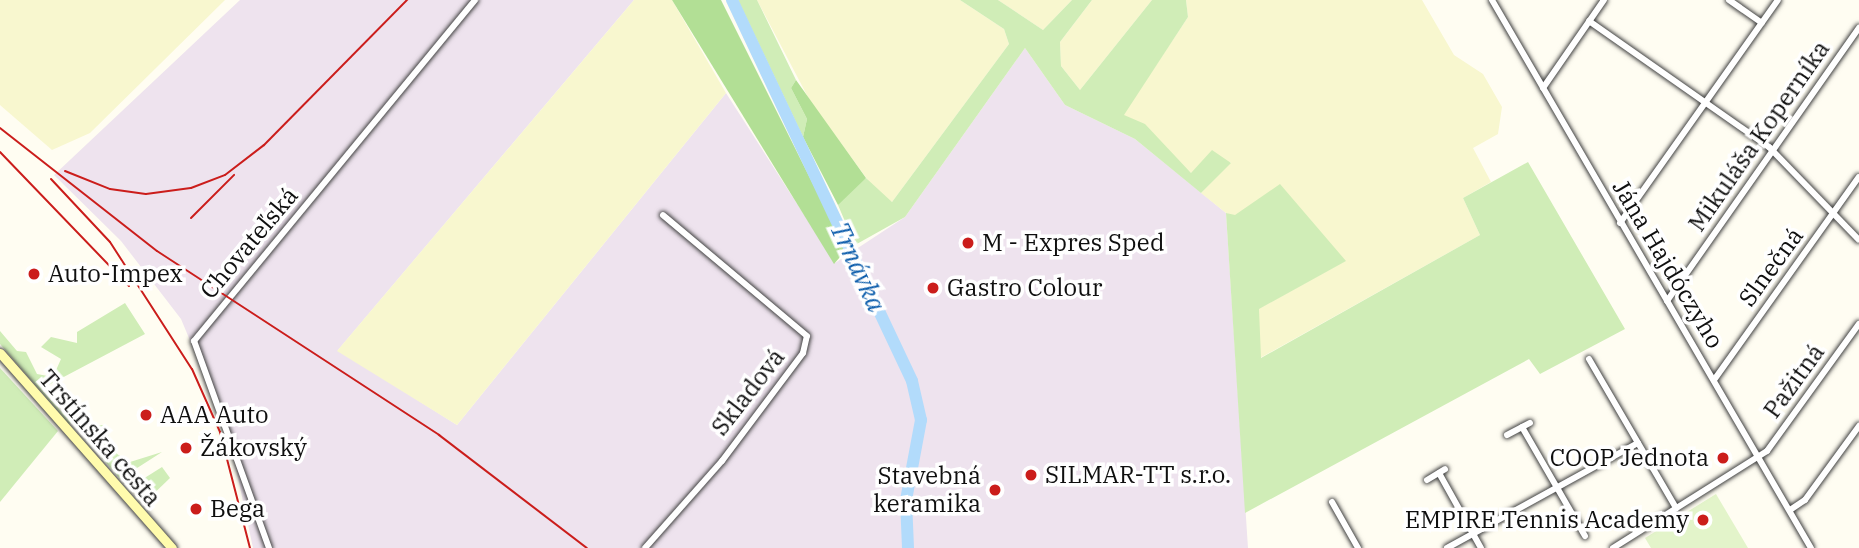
<!DOCTYPE html>
<meta charset="utf-8">
<style>
body{margin:0}
#map{position:relative;width:1859px;height:548px;overflow:hidden;background:#fffdf2;font-family:"IBM Plex Serif",serif}
div>[style]{position:absolute}
.industrial>*{inset:0;background:#eee3ee}
.farmland>*{inset:0;background:#f8f7cf}
.green>*{inset:0;background:#d0edb7}
.forest>*{inset:0;background:#b2df95}
.pitch>*{inset:0;background:#e3f4ca}
.river>*{height:12px;margin:-6px;padding:0 6px;transform-origin:6px;border-radius:6px;background:#b2dbfb}
.roads{filter:drop-shadow(0 0 2px #424242) drop-shadow(0 0 2px #424242)}
.minor>*{height:6px;margin:-3px;padding:0 3px;transform-origin:3px;border-radius:3px;background:#fff}
.secondary>*{height:9px;margin:-4.5px;padding:0 4.5px;transform-origin:4.5px;border-radius:4.5px;background:#fffbad}
.rail>*{height:2px;margin:-1px;padding:0 1px;transform-origin:1px;border-radius:1px;background:#cb1d1b}
.dots>*{width:19px;height:19px;translate:-50% -50%;box-sizing:border-box;border:4px solid #fff;border-radius:50%}
span{translate:-50% -50%;white-space:nowrap;text-align:center;line-height:1.15;-webkit-text-stroke:7px #fff;paint-order:stroke}
.street-label{font-size:24px;color:#0f0f0f}
.poi-label{font-size:24px;color:#0f0f0f}
.left{translate:0 -50%;text-align:left}
.right{translate:-100% -50%;text-align:right}
.water-label{font-size:26px;color:#0e5eac;font-style:italic}
</style>
<div id="map">
<div class="industrial">
<div style="clip-path:polygon(240px 0,634px 0,338px 350px,457px 425px,726px 93px,835px 263px,905px 217px,1025px 48px,1065px 105px,1135px 139px,1226px 213px,1248px 548px,253px 548px,228px 431px,181px 319px,121px 241px,54px 175px)"></div>
</div>
<div class="farmland">
<div style="clip-path:polygon(0 0,225px 0,90px 133px,52px 150px,0 105px)"></div>
<div style="clip-path:polygon(634px 0,672px 0,726px 93px,457px 425px,337px 351px)"></div>
<div style="clip-path:polygon(757px 0,960px 0,1004px 29px,1009px 44px,892px 202px,878px 194px,810px 101px)"></div>
<div style="clip-path:polygon(998px 0,1072px 0,1043px 30px)"></div>
<div style="clip-path:polygon(1092px 0,1152px 0,1080px 90px,1061px 66px,1060px 42px)"></div>
<div style="clip-path:polygon(1186px 0,1422px 0,1454px 55px,1483px 74px,1502px 107px,1498px 134px,1473px 148px,1491px 182px,1463px 198px,1480px 235px,1260px 358px,1258px 309px,1345px 261px,1226px 213px,1201px 193px,1231px 162px,1191px 173px,1123px 115px,1188px 17px)"></div>
</div>
<div class="green">
<div style="clip-path:polygon(738px 0,757px 0,796px 80px,791px 88px,807px 119px,803px 137px)"></div>
<div style="clip-path:polygon(960px 0,998px 0,1043px 30px,1072px 0,1092px 0,1060px 42px,1061px 66px,1080px 90px,1152px 0,1186px 0,1188px 17px,1124px 115px,1145px 124px,1191px 173px,1212px 150px,1231px 163px,1201px 193px,1135px 139px,1065px 105px,1025px 48px,905px 217px,855px 245px,838px 205px,848px 189px,866px 178px,892px 202px,1009px 44px,1004px 29px)"></div>
<div style="clip-path:polygon(1528px 162px,1625px 329px,1540px 374px,1529px 359px,1245px 513px,1226px 213px,1235px 215px,1280px 184px,1346px 261px,1259px 309px,1261px 358px,1480px 235px,1463px 198px)"></div>
<div style="clip-path:polygon(125px 303px,145px 334px,41px 389px,69px 420px,84px 413px,69px 424px,0 344px,0 331px,17px 351px,26px 352px,37px 374px,53px 377px,61px 359px,41px 347px,51px 337px,77px 343px,77px 332px)"></div>
<div style="clip-path:polygon(0 368px,58px 431px,0 502px)"></div>
<div style="clip-path:polygon(90px 425px,104px 425px,117px 454px,130px 462px,162px 452px,120px 479px,86px 439px)"></div>
<div style="clip-path:polygon(162px 467px,170px 478px,143px 504px,135px 484px)"></div>
</div>
<div class="forest">
<div style="clip-path:polygon(672px 0,721px 0,846px 250px,834px 264px)"></div>
<div style="clip-path:polygon(796px 80px,866px 178px,838px 205px,803px 137px,807px 119px,791px 88px)"></div>
</div>
<div class="pitch">
<div style="clip-path:polygon(1716px 494px,1748px 548px,1651px 548px,1645px 538px)"></div>
</div>
<div class="river">
<div style="left:732px;top:0;width:421px;rotate:64.7deg"></div>
<div style="left:912px;top:381px;width:40px;rotate:77deg"></div>
<div style="left:921px;top:420px;width:81px;rotate:100.6deg"></div>
<div style="left:906px;top:500px;width:48px;rotate:87.6deg"></div>
</div>
<div class="roads">
<div class="minor">
<div style="left:1492px;top:0;width:634px;rotate:59.8deg"></div>
<div style="left:1729px;top:0;width:40px;rotate:34.9deg"></div>
<div style="left:1589px;top:21px;width:220px;rotate:35deg"></div>
<div style="left:1769px;top:147px;width:129px;rotate:45.9deg"></div>
<div style="left:1543px;top:88px;width:107px;rotate:-55.3deg"></div>
<div style="left:1620px;top:223px;width:273px;rotate:-54.7deg"></div>
<div style="left:1667px;top:301px;width:334px;rotate:-54.9deg"></div>
<div style="left:1589px;top:359px;width:173px;rotate:59.7deg"></div>
<div style="left:1714px;top:380px;width:249px;rotate:-54.5deg"></div>
<div style="left:1522px;top:427px;width:126px;rotate:60deg"></div>
<div style="left:1507px;top:435px;width:26px;rotate:-28deg"></div>
<div style="left:1439px;top:473px;width:86px;rotate:60.8deg"></div>
<div style="left:1427px;top:480px;width:21px;rotate:-31deg"></div>
<div style="left:1332px;top:502px;width:53px;rotate:60.5deg"></div>
<div style="left:1790px;top:510px;width:18px;rotate:-34deg"></div>
<div style="left:1805px;top:500px;width:92px;rotate:-53.9deg"></div>
<div style="left:269px;top:548px;width:220px;rotate:-109.9deg"></div>
<div style="left:194px;top:341px;width:442px;rotate:-50.5deg"></div>
<div style="left:645px;top:548px;width:116px;rotate:-48.5deg"></div>
<div style="left:722px;top:461px;width:135px;rotate:-53.1deg"></div>
<div style="left:803px;top:353px;width:17px;rotate:-77deg"></div>
<div style="left:807px;top:336px;width:188px;rotate:-140deg"></div>
<div style="left:1447px;top:548px;width:218px;rotate:-28.8deg"></div>
<div style="left:1613px;top:548px;width:182px;rotate:-32.2deg"></div>
<div style="left:1767px;top:451px;width:157px;rotate:-54.1deg"></div>
</div>
<div class="secondary">
<div style="left:0;top:353px;width:260px;rotate:48.6deg"></div>
</div>
</div>
<div class="rail">
<div style="left:0;top:128px;width:199px;rotate:38.1deg"></div>
<div style="left:157px;top:251px;width:337px;rotate:33.1deg"></div>
<div style="left:439px;top:435px;width:186px;rotate:37.4deg"></div>
<div style="left:0;top:152px;width:186px;rotate:46.1deg"></div>
<div style="left:65px;top:171px;width:48px;rotate:21.8deg"></div>
<div style="left:110px;top:189px;width:36px;rotate:8deg"></div>
<div style="left:146px;top:194px;width:45px;rotate:-7.6deg"></div>
<div style="left:191px;top:188px;width:36px;rotate:-21deg"></div>
<div style="left:225px;top:175px;width:49px;rotate:-37.6deg"></div>
<div style="left:264px;top:145px;width:204px;rotate:-45.4deg"></div>
<div style="left:51px;top:179px;width:86px;rotate:46.9deg"></div>
<div style="left:110px;top:242px;width:151px;rotate:57.2deg"></div>
<div style="left:192px;top:369px;width:69px;rotate:66deg"></div>
<div style="left:220px;top:432px;width:120px;rotate:75.5deg"></div>
<div style="left:191px;top:218px;width:61px;rotate:-45deg"></div>
</div>
<div class="dots">
<div style="left:968px;top:243px;background:#cb1d1b"></div>
<div style="left:34px;top:274px;background:#cb1d1b"></div>
<div style="left:933px;top:288px;background:#cb1d1b"></div>
<div style="left:146px;top:415px;background:#cb1d1b"></div>
<div style="left:186px;top:448px;background:#cb1d1b"></div>
<div style="left:1723px;top:458px;background:#cb1d1b"></div>
<div style="left:1031px;top:475px;background:#cb1d1b"></div>
<div style="left:995px;top:490px;background:#cb1d1b"></div>
<div style="left:196px;top:509px;background:#cb1d1b"></div>
<div style="left:1703px;top:520px;background:#cb1d1b"></div>
</div>
<div class="street-label">
<span style="left:1759px;top:136px;rotate:-55deg">Mikuláša Koperníka</span>
<span style="left:249px;top:243px;rotate:-50deg">Chovateľská</span>
<span style="left:1668px;top:264px;rotate:59deg">Jána Hajdóczyho</span>
<span style="left:1771px;top:267px;rotate:-54deg">Slnečná</span>
<span style="left:1794px;top:381px;rotate:-54deg">Pažitná</span>
<span style="left:748px;top:392px;rotate:-52deg">Skladová</span>
<span style="left:100px;top:438px;rotate:49deg">Trstínska cesta</span>
</div>
<div class="poi-label">
<span class="left" style="left:982px;top:243px">M - Expres Sped</span>
<span class="left" style="left:48px;top:274px">Auto-Impex</span>
<span class="left" style="left:947px;top:288px">Gastro Colour</span>
<span class="left" style="left:160px;top:415px">AAA Auto</span>
<span class="left" style="left:200px;top:448px">Žákovský</span>
<span class="right" style="left:1709px;top:458px">COOP Jednota</span>
<span class="left" style="left:1045px;top:475px">SILMAR-TT s.r.o.</span>
<span class="right" style="left:981px;top:490px">Stavebná<br>keramika</span>
<span class="left" style="left:210px;top:509px">Bega</span>
<span class="right" style="left:1689px;top:520px">EMPIRE Tennis Academy</span>
</div>
<div class="water-label">
<span style="left:858px;top:267px;rotate:65deg">Trnávka</span>
</div>
</div>
